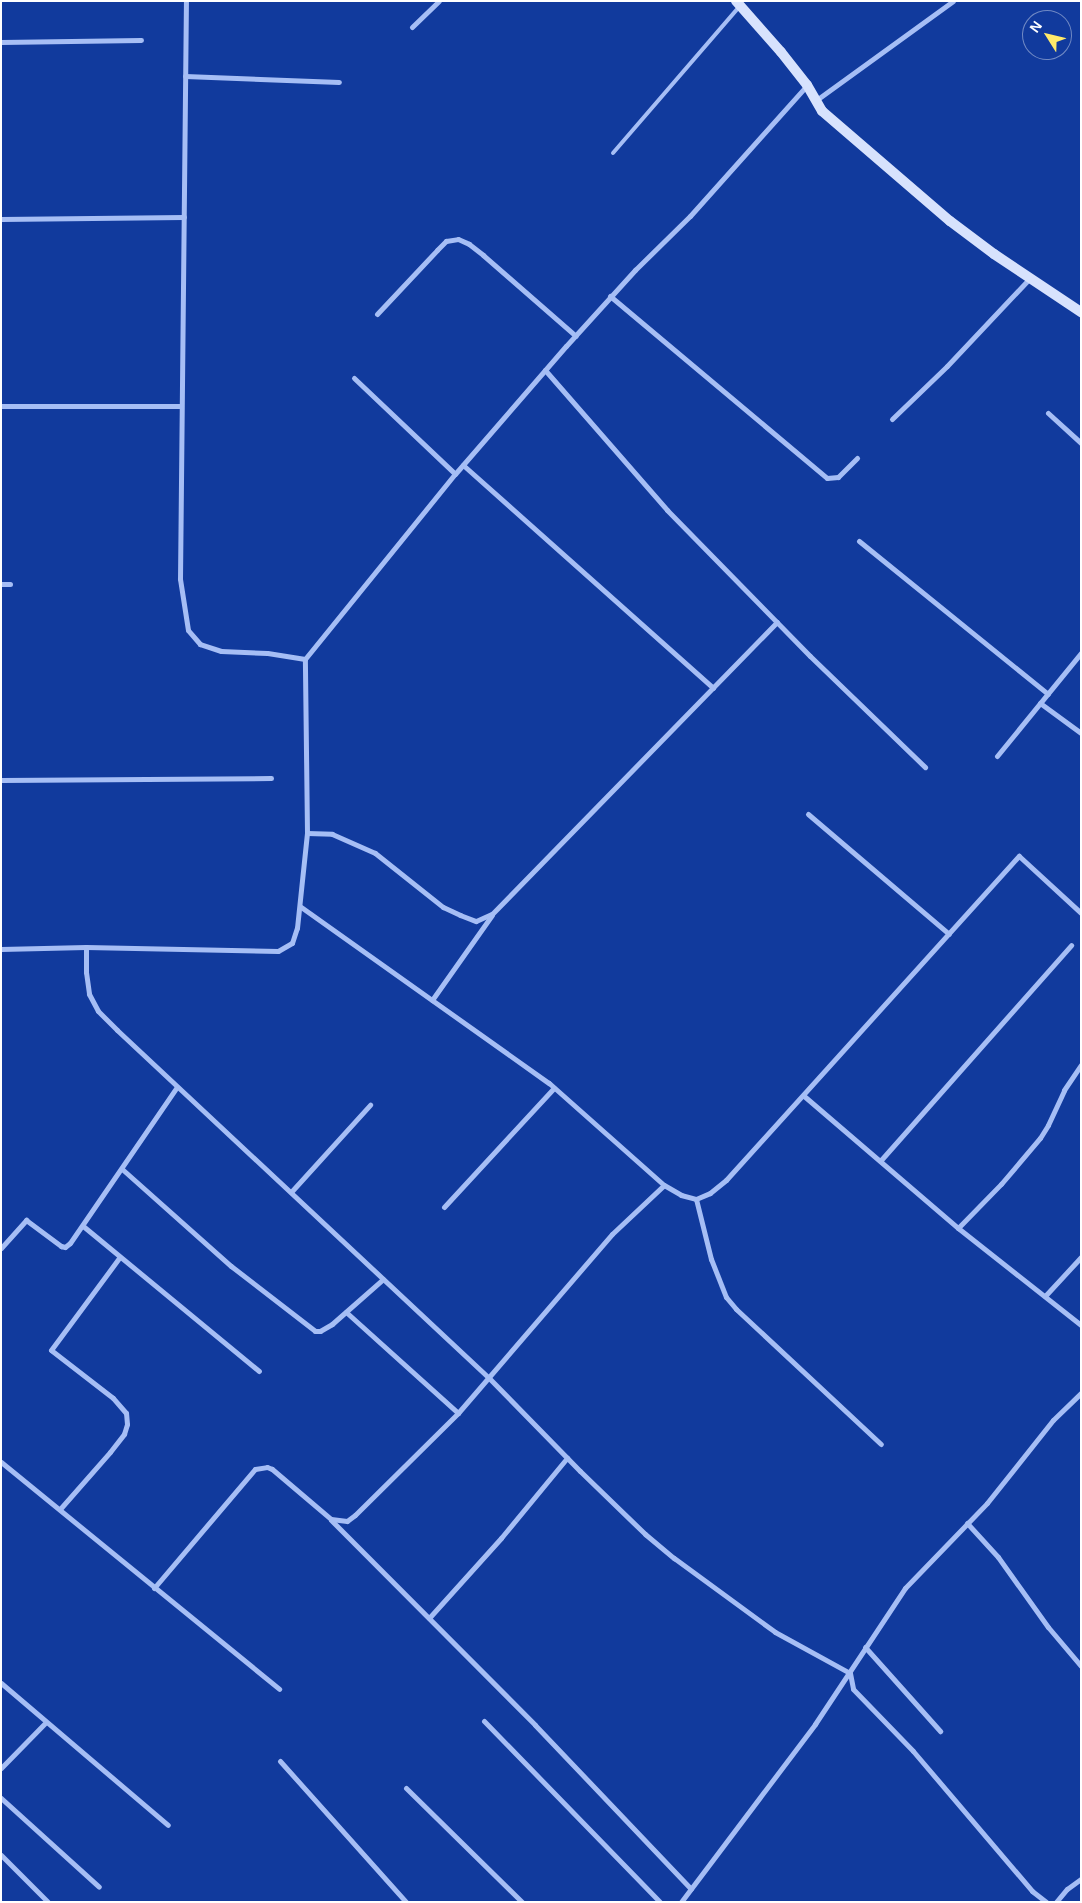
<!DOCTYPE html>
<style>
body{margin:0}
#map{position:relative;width:1082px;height:1903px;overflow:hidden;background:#113a9d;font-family:Arial,sans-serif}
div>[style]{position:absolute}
.lane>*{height:4px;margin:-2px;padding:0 2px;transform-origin:2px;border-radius:2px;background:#a6bef5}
.street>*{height:5px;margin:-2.5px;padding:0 2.5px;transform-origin:2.5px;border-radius:2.5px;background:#a6bef5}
.secondary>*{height:10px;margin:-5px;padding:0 5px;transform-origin:5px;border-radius:5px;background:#d7e2fd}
span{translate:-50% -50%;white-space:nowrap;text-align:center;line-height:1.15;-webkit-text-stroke:4px #113a9d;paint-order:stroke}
.frame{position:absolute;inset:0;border:2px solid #fff;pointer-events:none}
.north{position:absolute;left:1022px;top:10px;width:50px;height:50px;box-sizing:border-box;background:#113a9d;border:1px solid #7089c4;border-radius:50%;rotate:306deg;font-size:14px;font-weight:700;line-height:20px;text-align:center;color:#fff}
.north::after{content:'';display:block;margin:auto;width:18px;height:22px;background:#ffea6a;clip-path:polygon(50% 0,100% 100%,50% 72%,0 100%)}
</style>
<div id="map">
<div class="lane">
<div style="left:613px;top:153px;width:193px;rotate:-49.2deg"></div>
</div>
<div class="street">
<div style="left:412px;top:27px;width:37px;rotate:-44deg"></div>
<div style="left:1px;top:42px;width:140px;rotate:-0.8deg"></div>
<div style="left:185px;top:76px;width:154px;rotate:2.2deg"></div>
<div style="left:815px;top:101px;width:170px;rotate:-35.9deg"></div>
<div style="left:1px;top:219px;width:183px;rotate:-0.6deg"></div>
<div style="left:610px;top:296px;width:283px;rotate:40deg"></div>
<div style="left:827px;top:478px;width:11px;rotate:-5deg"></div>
<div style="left:838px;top:477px;width:27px;rotate:-45deg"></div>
<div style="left:377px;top:314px;width:88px;rotate:-46.8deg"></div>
<div style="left:437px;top:250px;width:13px;rotate:-45deg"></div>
<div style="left:446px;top:241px;width:12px;rotate:-9deg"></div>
<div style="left:458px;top:239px;width:12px;rotate:24deg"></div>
<div style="left:469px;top:244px;width:18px;rotate:38deg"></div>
<div style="left:483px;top:255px;width:123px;rotate:41.1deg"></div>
<div style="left:545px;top:370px;width:186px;rotate:48.9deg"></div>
<div style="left:667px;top:510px;width:204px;rotate:45.6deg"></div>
<div style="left:810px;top:656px;width:160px;rotate:44deg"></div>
<div style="left:354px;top:378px;width:139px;rotate:43.5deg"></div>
<div style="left:1px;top:406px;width:180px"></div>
<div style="left:1048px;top:413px;width:45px;rotate:42.3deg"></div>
<div style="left:892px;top:419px;width:76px;rotate:-43.9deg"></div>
<div style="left:947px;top:366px;width:121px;rotate:-46.7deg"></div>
<div style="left:463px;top:465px;width:335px;rotate:41.7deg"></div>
<div style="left:859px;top:541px;width:243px;rotate:39deg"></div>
<div style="left:1px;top:584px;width:9px"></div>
<div style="left:305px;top:659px;width:238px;rotate:-51deg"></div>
<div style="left:455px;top:474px;width:169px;rotate:-49.1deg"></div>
<div style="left:566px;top:346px;width:103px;rotate:-47.8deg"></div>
<div style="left:635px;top:270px;width:77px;rotate:-44.5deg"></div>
<div style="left:690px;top:216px;width:176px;rotate:-48.2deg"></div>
<div style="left:1040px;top:703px;width:51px;rotate:36.2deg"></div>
<div style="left:997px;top:756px;width:133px;rotate:-50.8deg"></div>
<div style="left:1px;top:780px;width:270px;rotate:-0.4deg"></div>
<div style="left:808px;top:814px;width:185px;rotate:40.4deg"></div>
<div style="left:307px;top:833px;width:25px;rotate:2deg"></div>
<div style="left:332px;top:834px;width:47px;rotate:23.8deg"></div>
<div style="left:375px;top:853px;width:87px;rotate:38.5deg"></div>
<div style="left:443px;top:907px;width:19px;rotate:25deg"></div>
<div style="left:460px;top:915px;width:17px;rotate:21deg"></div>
<div style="left:476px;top:921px;width:17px;rotate:-24deg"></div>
<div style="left:492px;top:914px;width:408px;rotate:-45.7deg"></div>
<div style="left:301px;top:907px;width:304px;rotate:35.4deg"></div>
<div style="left:549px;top:1083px;width:154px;rotate:41.6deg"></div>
<div style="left:664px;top:1185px;width:20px;rotate:30deg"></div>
<div style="left:681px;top:1195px;width:16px;rotate:15deg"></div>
<div style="left:696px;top:1199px;width:15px;rotate:-23deg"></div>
<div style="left:710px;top:1193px;width:21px;rotate:-39deg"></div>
<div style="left:726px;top:1180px;width:437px;rotate:-47.9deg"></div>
<div style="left:1019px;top:856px;width:84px;rotate:42.6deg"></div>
<div style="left:86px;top:947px;width:25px;rotate:90deg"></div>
<div style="left:86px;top:972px;width:22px;rotate:82deg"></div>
<div style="left:89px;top:994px;width:19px;rotate:62deg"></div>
<div style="left:98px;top:1011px;width:27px;rotate:45deg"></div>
<div style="left:117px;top:1030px;width:509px;rotate:43.09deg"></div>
<div style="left:489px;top:1378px;width:130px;rotate:45.6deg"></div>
<div style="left:580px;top:1471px;width:91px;rotate:44.1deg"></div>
<div style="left:645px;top:1534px;width:38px;rotate:40deg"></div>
<div style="left:674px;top:1558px;width:125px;rotate:36.2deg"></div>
<div style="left:775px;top:1632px;width:85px;rotate:28.7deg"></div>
<div style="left:850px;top:1673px;width:16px;rotate:79deg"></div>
<div style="left:853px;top:1689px;width:86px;rotate:45.9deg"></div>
<div style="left:913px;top:1751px;width:184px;rotate:49.6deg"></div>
<div style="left:1032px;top:1891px;width:18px;rotate:38deg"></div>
<div style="left:1px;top:949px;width:85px;rotate:-1.3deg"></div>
<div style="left:86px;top:947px;width:192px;rotate:1.2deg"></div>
<div style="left:278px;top:951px;width:16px;rotate:-30deg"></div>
<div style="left:292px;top:943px;width:16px;rotate:-72deg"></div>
<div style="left:297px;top:928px;width:96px;rotate:-84deg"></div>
<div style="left:307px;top:833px;width:174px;rotate:-90.7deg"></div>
<div style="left:305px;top:659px;width:38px;rotate:-171deg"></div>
<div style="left:267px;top:653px;width:46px;rotate:-177.5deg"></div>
<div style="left:221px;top:651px;width:22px;rotate:-162deg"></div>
<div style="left:200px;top:644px;width:18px;rotate:-131deg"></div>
<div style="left:188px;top:630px;width:52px;rotate:-98.9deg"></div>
<div style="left:180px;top:579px;width:578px;rotate:-89.41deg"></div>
<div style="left:432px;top:1000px;width:104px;rotate:-54.8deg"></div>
<div style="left:804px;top:1096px;width:203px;rotate:40.6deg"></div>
<div style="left:958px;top:1228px;width:157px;rotate:38.3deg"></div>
<div style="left:881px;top:1160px;width:287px;rotate:-48.5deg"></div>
<div style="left:122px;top:1169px;width:146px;rotate:41.7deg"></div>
<div style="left:231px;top:1266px;width:106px;rotate:37.7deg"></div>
<div style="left:315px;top:1331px;width:5px"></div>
<div style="left:320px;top:1331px;width:14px;rotate:-30deg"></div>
<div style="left:332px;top:1324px;width:68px;rotate:-41.4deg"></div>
<div style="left:291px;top:1192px;width:118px;rotate:-47.8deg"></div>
<div style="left:696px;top:1199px;width:62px;rotate:76deg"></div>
<div style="left:711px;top:1259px;width:41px;rotate:68.5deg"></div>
<div style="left:726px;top:1297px;width:16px;rotate:50deg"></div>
<div style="left:736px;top:1309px;width:198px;rotate:43deg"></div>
<div style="left:444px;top:1207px;width:162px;rotate:-47.3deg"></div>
<div style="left:83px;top:1226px;width:228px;rotate:39.5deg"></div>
<div style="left:958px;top:1228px;width:62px;rotate:-45.7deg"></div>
<div style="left:1001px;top:1184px;width:60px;rotate:-49.7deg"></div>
<div style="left:1040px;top:1138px;width:15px;rotate:-58deg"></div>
<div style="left:1048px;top:1125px;width:38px;rotate:-65deg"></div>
<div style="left:1064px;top:1090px;width:30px;rotate:-56deg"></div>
<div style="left:1px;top:1248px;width:38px;rotate:-48deg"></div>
<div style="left:26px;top:1220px;width:44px;rotate:36.6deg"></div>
<div style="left:61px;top:1246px;width:4px;rotate:14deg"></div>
<div style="left:65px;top:1247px;width:6px;rotate:-39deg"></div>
<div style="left:70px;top:1243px;width:189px;rotate:-55.6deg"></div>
<div style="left:1045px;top:1296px;width:53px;rotate:-47.3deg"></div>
<div style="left:346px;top:1312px;width:151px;rotate:42deg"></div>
<div style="left:1px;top:1462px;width:359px;rotate:39.2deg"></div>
<div style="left:60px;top:1509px;width:76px;rotate:-48.7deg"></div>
<div style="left:110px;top:1452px;width:23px;rotate:-52deg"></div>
<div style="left:124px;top:1434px;width:10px;rotate:-73deg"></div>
<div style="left:127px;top:1424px;width:11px;rotate:-95deg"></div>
<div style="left:126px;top:1413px;width:20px;rotate:-131deg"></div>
<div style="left:113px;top:1398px;width:78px;rotate:-142.3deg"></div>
<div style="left:51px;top:1350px;width:114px;rotate:-53.5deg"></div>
<div style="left:331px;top:1520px;width:289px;rotate:45.1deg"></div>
<div style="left:535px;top:1725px;width:226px;rotate:46.4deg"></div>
<div style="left:967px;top:1523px;width:46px;rotate:47.6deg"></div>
<div style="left:998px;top:1557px;width:86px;rotate:54.5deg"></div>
<div style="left:1048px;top:1627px;width:51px;rotate:49.8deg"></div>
<div style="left:154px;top:1588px;width:156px;rotate:-49.7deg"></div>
<div style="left:255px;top:1469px;width:12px;rotate:-9deg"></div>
<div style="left:267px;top:1467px;width:5px;rotate:22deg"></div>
<div style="left:272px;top:1469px;width:77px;rotate:40.3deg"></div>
<div style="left:331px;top:1519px;width:16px;rotate:7deg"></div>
<div style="left:347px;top:1521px;width:10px;rotate:-37deg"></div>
<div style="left:355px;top:1515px;width:145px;rotate:-44.7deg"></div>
<div style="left:458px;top:1413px;width:236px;rotate:-49.3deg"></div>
<div style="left:612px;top:1234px;width:71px;rotate:-43.3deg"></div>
<div style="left:429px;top:1618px;width:108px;rotate:-48deg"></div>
<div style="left:501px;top:1538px;width:104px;rotate:-50.5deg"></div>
<div style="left:865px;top:1647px;width:113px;rotate:48.2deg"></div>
<div style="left:1px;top:1683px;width:219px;rotate:40.4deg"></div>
<div style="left:484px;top:1721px;width:252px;rotate:45.8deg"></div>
<div style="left:280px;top:1761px;width:189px;rotate:48.2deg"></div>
<div style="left:1px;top:1768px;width:64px;rotate:-45.6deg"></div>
<div style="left:406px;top:1788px;width:163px;rotate:44.5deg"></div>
<div style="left:1px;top:1798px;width:132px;rotate:42.2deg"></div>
<div style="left:1px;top:1855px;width:66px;rotate:45deg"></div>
<div style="left:681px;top:1902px;width:223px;rotate:-53deg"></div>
<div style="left:815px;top:1724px;width:163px;rotate:-56.5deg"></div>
<div style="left:905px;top:1588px;width:118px;rotate:-46deg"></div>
<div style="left:987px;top:1503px;width:106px;rotate:-51.5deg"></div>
<div style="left:1053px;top:1420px;width:39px;rotate:-44deg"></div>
<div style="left:1056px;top:1902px;width:17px;rotate:-50deg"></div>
<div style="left:1067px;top:1889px;width:17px;rotate:-36deg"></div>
</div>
<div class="secondary">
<div style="left:736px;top:1px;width:68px;rotate:48.6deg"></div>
<div style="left:781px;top:52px;width:42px;rotate:51.8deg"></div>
<div style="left:807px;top:85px;width:30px;rotate:60deg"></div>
<div style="left:822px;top:111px;width:169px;rotate:40.7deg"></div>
<div style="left:950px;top:221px;width:55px;rotate:36.9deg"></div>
<div style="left:994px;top:254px;width:105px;rotate:33.7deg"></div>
</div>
<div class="frame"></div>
<div class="north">N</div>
</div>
